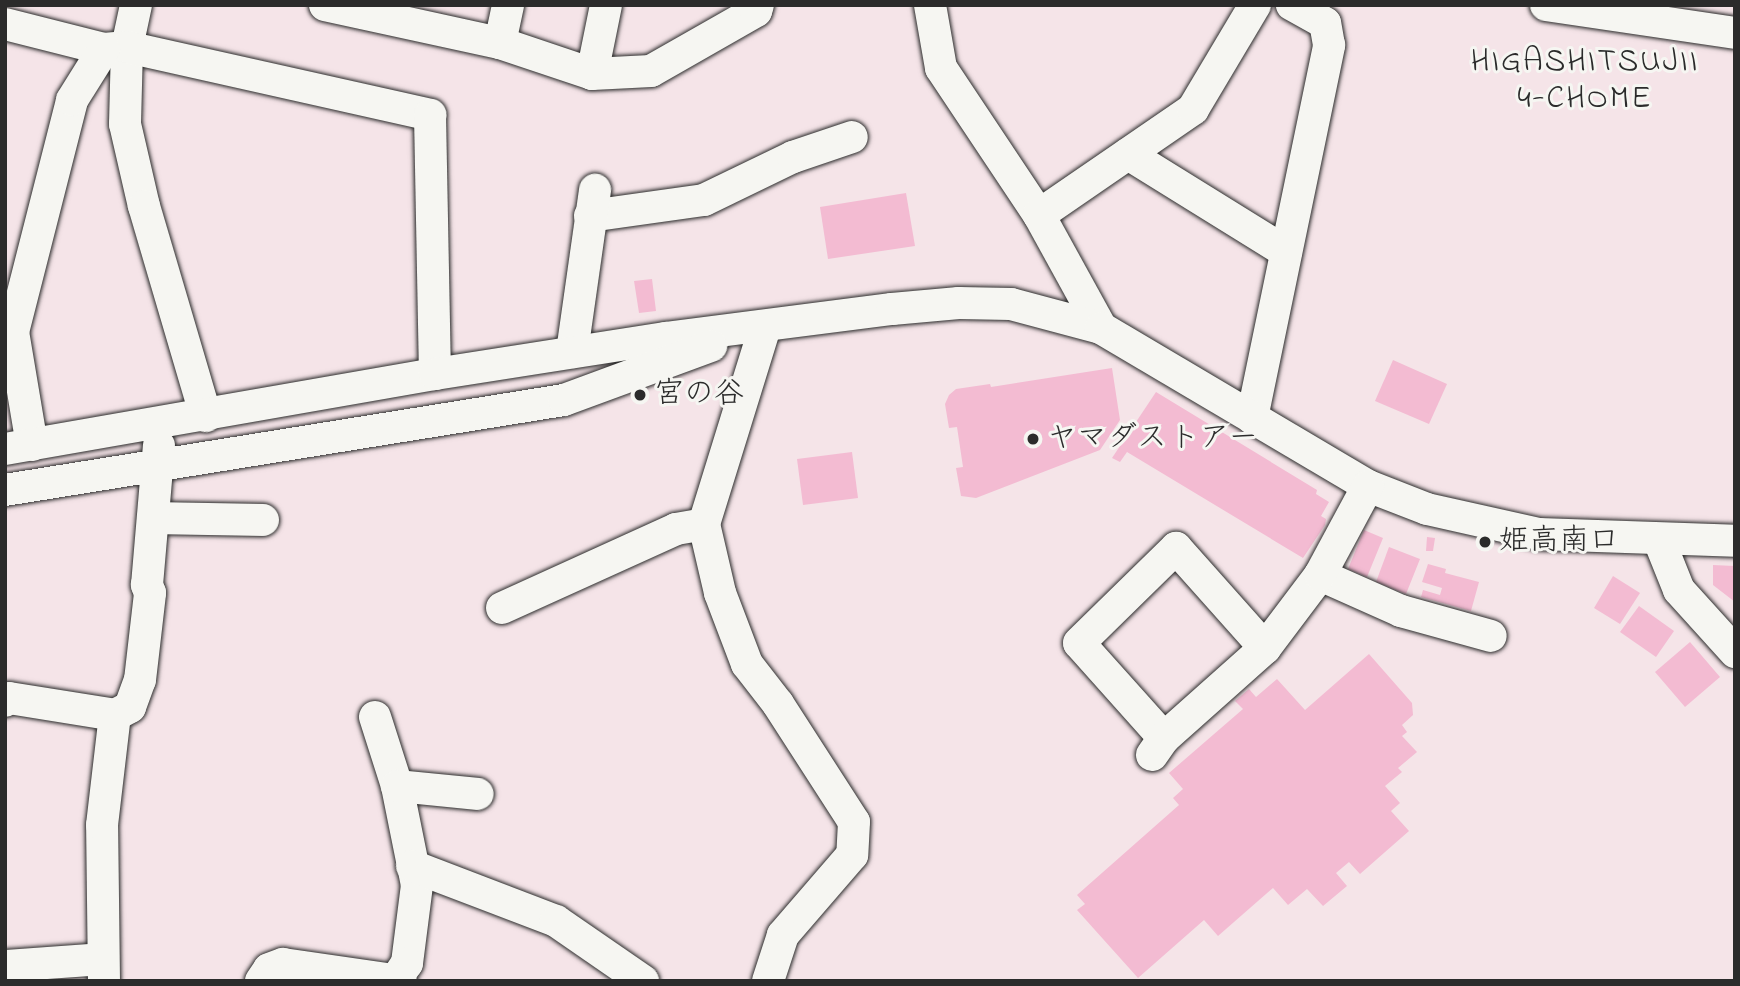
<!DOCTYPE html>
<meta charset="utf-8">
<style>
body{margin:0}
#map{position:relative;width:1740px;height:986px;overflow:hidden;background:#f5e4e8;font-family:"Indie Flower","Klee One",sans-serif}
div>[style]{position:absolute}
.building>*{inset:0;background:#f3bbd2}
.roads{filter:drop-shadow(0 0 2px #2b2b2b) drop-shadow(0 0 2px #2b2b2b)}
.minor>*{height:32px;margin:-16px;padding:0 16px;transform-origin:16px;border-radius:16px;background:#f6f6f2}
.dots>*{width:19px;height:19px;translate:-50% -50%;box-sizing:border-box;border:4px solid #f6f6f2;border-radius:50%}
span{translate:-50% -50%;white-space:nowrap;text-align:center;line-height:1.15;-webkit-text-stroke:6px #f6f6f2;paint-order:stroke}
.poi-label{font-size:30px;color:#2b2b2b}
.left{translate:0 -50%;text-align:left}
.neighbourhood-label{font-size:32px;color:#2b2b2b;letter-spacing:2px}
.frame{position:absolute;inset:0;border:7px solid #2b2b2b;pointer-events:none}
</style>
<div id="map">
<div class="building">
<div style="clip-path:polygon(906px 193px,915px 246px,828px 259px,820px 207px)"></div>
<div style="clip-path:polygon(652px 279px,656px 311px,639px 313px,634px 281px)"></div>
<div style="clip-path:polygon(1393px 360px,1447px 384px,1429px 424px,1375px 401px)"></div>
<div style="clip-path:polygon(1112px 368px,1120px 420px,1100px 450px,976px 498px,961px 496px,956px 468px,963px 467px,957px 427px,949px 428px,945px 404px,949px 395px,956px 389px,990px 384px,991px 387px)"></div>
<div style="clip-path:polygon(1156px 392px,1317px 490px,1316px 494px,1329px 502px,1321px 516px,1326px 519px,1325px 525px,1303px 558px,1127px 452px,1120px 462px,1112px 458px)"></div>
<div style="clip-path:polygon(852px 452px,858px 498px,803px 505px,797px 459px)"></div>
<div style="clip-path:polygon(1364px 530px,1383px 538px,1367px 577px,1348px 569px)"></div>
<div style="clip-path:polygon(1427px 537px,1435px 538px,1433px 551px,1426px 551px)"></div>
<div style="clip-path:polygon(1389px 547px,1420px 559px,1406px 594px,1376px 582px)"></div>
<div style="clip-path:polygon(1428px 564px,1446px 569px,1445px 573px,1479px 582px,1471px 611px,1421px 597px,1423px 590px,1440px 595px,1442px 588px,1422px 582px)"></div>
<div style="clip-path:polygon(1713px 565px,1735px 566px,1735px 602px,1713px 585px)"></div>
<div style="clip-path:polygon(1613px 576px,1640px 593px,1620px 624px,1594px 608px)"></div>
<div style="clip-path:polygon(1639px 606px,1674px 631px,1656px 657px,1620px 632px)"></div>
<div style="clip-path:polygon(1690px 642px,1720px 677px,1685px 707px,1655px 672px)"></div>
<div style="clip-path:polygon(1369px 654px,1412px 703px,1413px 715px,1402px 725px,1407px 732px,1402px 736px,1417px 752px,1398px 768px,1402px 772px,1385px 786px,1400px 803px,1391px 811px,1409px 831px,1360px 874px,1349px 862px,1336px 873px,1347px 886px,1323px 906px,1307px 889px,1288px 905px,1273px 888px,1218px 936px,1204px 920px,1138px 978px,1077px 910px,1085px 904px,1077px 895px,1179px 805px,1173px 798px,1183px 789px,1169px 773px,1243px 709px,1235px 701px,1249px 689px,1256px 697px,1277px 679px,1305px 710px)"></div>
</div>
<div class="roads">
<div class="minor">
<div style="left:136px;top:5px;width:43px;rotate:102.1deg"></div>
<div style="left:127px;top:47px;width:77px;rotate:91.5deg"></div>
<div style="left:125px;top:124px;width:84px;rotate:77deg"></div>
<div style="left:144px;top:206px;width:219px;rotate:73.6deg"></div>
<div style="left:325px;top:5px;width:179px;rotate:12.3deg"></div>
<div style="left:500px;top:43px;width:97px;rotate:18.6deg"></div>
<div style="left:592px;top:74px;width:59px;rotate:-2.9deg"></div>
<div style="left:651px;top:71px;width:121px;rotate:-29.7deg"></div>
<div style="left:756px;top:11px;width:6px;rotate:-72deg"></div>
<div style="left:930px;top:5px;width:64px;rotate:80.1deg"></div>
<div style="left:941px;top:68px;width:177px;rotate:56.3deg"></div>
<div style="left:1039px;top:215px;width:129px;rotate:61.2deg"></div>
<div style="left:1546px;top:5px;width:191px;rotate:8.4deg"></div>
<div style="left:5px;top:24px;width:102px;rotate:14.2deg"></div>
<div style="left:104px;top:49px;width:23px;rotate:-5deg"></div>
<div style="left:127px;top:47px;width:311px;rotate:12.6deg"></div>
<div style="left:430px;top:115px;width:259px;rotate:88.9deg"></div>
<div style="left:500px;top:43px;width:39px;rotate:-78deg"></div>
<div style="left:592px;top:74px;width:70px;rotate:-78.5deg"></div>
<div style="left:1128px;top:154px;width:186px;rotate:31.8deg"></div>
<div style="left:1039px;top:215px;width:187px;rotate:-34.5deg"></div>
<div style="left:1193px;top:109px;width:121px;rotate:-59.2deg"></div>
<div style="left:590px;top:216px;width:115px;rotate:-8deg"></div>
<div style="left:704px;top:200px;width:99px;rotate:-25.8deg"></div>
<div style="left:793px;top:157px;width:62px;rotate:-18.7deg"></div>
<div style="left:765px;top:327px;width:206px;rotate:107.2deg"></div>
<div style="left:704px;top:524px;width:71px;rotate:76.9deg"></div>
<div style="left:720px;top:593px;width:76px;rotate:69.2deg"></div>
<div style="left:747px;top:664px;width:51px;rotate:52.2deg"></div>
<div style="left:778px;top:704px;width:140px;rotate:57.2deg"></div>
<div style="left:854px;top:822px;width:33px;rotate:93deg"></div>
<div style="left:852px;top:855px;width:106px;rotate:130.8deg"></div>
<div style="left:783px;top:935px;width:48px;rotate:108.1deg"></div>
<div style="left:572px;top:352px;width:164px;rotate:-81.9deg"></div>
<div style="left:1252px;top:418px;width:381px;rotate:-78.3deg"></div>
<div style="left:1329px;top:45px;width:22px;rotate:-100deg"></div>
<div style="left:1325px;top:23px;width:38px;rotate:-151deg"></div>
<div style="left:32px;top:445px;width:115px;rotate:-99.5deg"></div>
<div style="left:13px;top:332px;width:239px;rotate:-75.7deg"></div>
<div style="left:72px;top:100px;width:60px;rotate:-57.9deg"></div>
<div style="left:5px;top:449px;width:436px;rotate:-9.9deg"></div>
<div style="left:435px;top:374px;width:233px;rotate:-8.9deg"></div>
<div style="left:665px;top:338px;width:229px;rotate:-7.3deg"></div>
<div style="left:892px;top:309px;width:67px;rotate:-5.1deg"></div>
<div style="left:959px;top:303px;width:52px;rotate:1.1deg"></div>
<div style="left:1011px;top:304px;width:93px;rotate:14.9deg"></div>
<div style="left:1101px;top:328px;width:310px;rotate:30.6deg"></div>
<div style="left:1368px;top:486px;width:63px;rotate:21.3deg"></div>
<div style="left:1427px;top:509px;width:115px;rotate:12.6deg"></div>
<div style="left:1539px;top:534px;width:196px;rotate:2deg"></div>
<div style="left:5px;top:490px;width:566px;rotate:-9.15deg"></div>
<div style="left:564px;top:400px;width:157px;rotate:-20.2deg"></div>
<div style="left:153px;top:518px;width:110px;rotate:1deg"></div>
<div style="left:1659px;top:540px;width:54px;rotate:68.2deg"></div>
<div style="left:1679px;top:590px;width:84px;rotate:47.9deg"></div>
<div style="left:1320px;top:575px;width:89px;rotate:24deg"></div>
<div style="left:1401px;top:611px;width:93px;rotate:15.5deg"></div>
<div style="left:502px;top:608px;width:191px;rotate:-24.4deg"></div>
<div style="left:676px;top:529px;width:28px;rotate:-10deg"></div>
<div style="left:5px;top:701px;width:5px;rotate:-37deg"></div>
<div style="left:9px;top:698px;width:107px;rotate:9.1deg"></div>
<div style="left:375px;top:717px;width:72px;rotate:72.3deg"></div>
<div style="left:397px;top:786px;width:101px;rotate:78.6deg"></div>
<div style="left:417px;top:885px;width:79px;rotate:97.3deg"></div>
<div style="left:407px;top:963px;width:18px;rotate:124deg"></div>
<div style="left:1164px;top:738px;width:127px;rotate:-131.8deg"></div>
<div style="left:1079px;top:643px;width:136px;rotate:-44.4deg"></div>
<div style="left:1176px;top:548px;width:134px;rotate:48.3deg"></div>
<div style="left:1152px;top:755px;width:21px;rotate:-55deg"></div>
<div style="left:1164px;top:738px;width:135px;rotate:-41.7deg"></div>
<div style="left:1265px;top:648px;width:91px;rotate:-53deg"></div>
<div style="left:1320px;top:575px;width:101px;rotate:-61.7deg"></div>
<div style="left:397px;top:786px;width:81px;rotate:5.6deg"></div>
<div style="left:412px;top:866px;width:154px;rotate:20.9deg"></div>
<div style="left:556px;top:921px;width:106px;rotate:34.6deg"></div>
<div style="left:5px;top:966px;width:97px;rotate:-4.1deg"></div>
<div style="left:104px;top:981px;width:156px;rotate:-90.7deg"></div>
<div style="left:102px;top:825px;width:111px;rotate:-83.3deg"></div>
<div style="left:115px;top:715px;width:17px;rotate:-28deg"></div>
<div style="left:130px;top:707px;width:29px;rotate:-70deg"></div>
<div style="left:140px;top:680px;width:88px;rotate:-83.4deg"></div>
<div style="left:150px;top:593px;width:9px;rotate:-111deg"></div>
<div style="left:147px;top:585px;width:140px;rotate:-85.1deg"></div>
<div style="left:261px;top:981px;width:14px;rotate:-56deg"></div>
<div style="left:269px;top:969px;width:15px;rotate:-20deg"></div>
<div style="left:283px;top:964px;width:119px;rotate:8.2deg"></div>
</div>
</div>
<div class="dots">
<div style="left:640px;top:395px;background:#2b2b2b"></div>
<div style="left:1033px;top:439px;background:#2b2b2b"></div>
<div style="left:1485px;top:542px;background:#2b2b2b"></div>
</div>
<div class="poi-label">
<span class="left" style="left:654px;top:395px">宮の谷</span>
<span class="left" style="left:1047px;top:439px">ヤマダストアー</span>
<span class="left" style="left:1499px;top:542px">姫高南口</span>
</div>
<div class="neighbourhood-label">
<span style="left:1585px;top:82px">HIGASHITSUJII<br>4-CHOME</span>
</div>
<div class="frame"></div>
</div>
